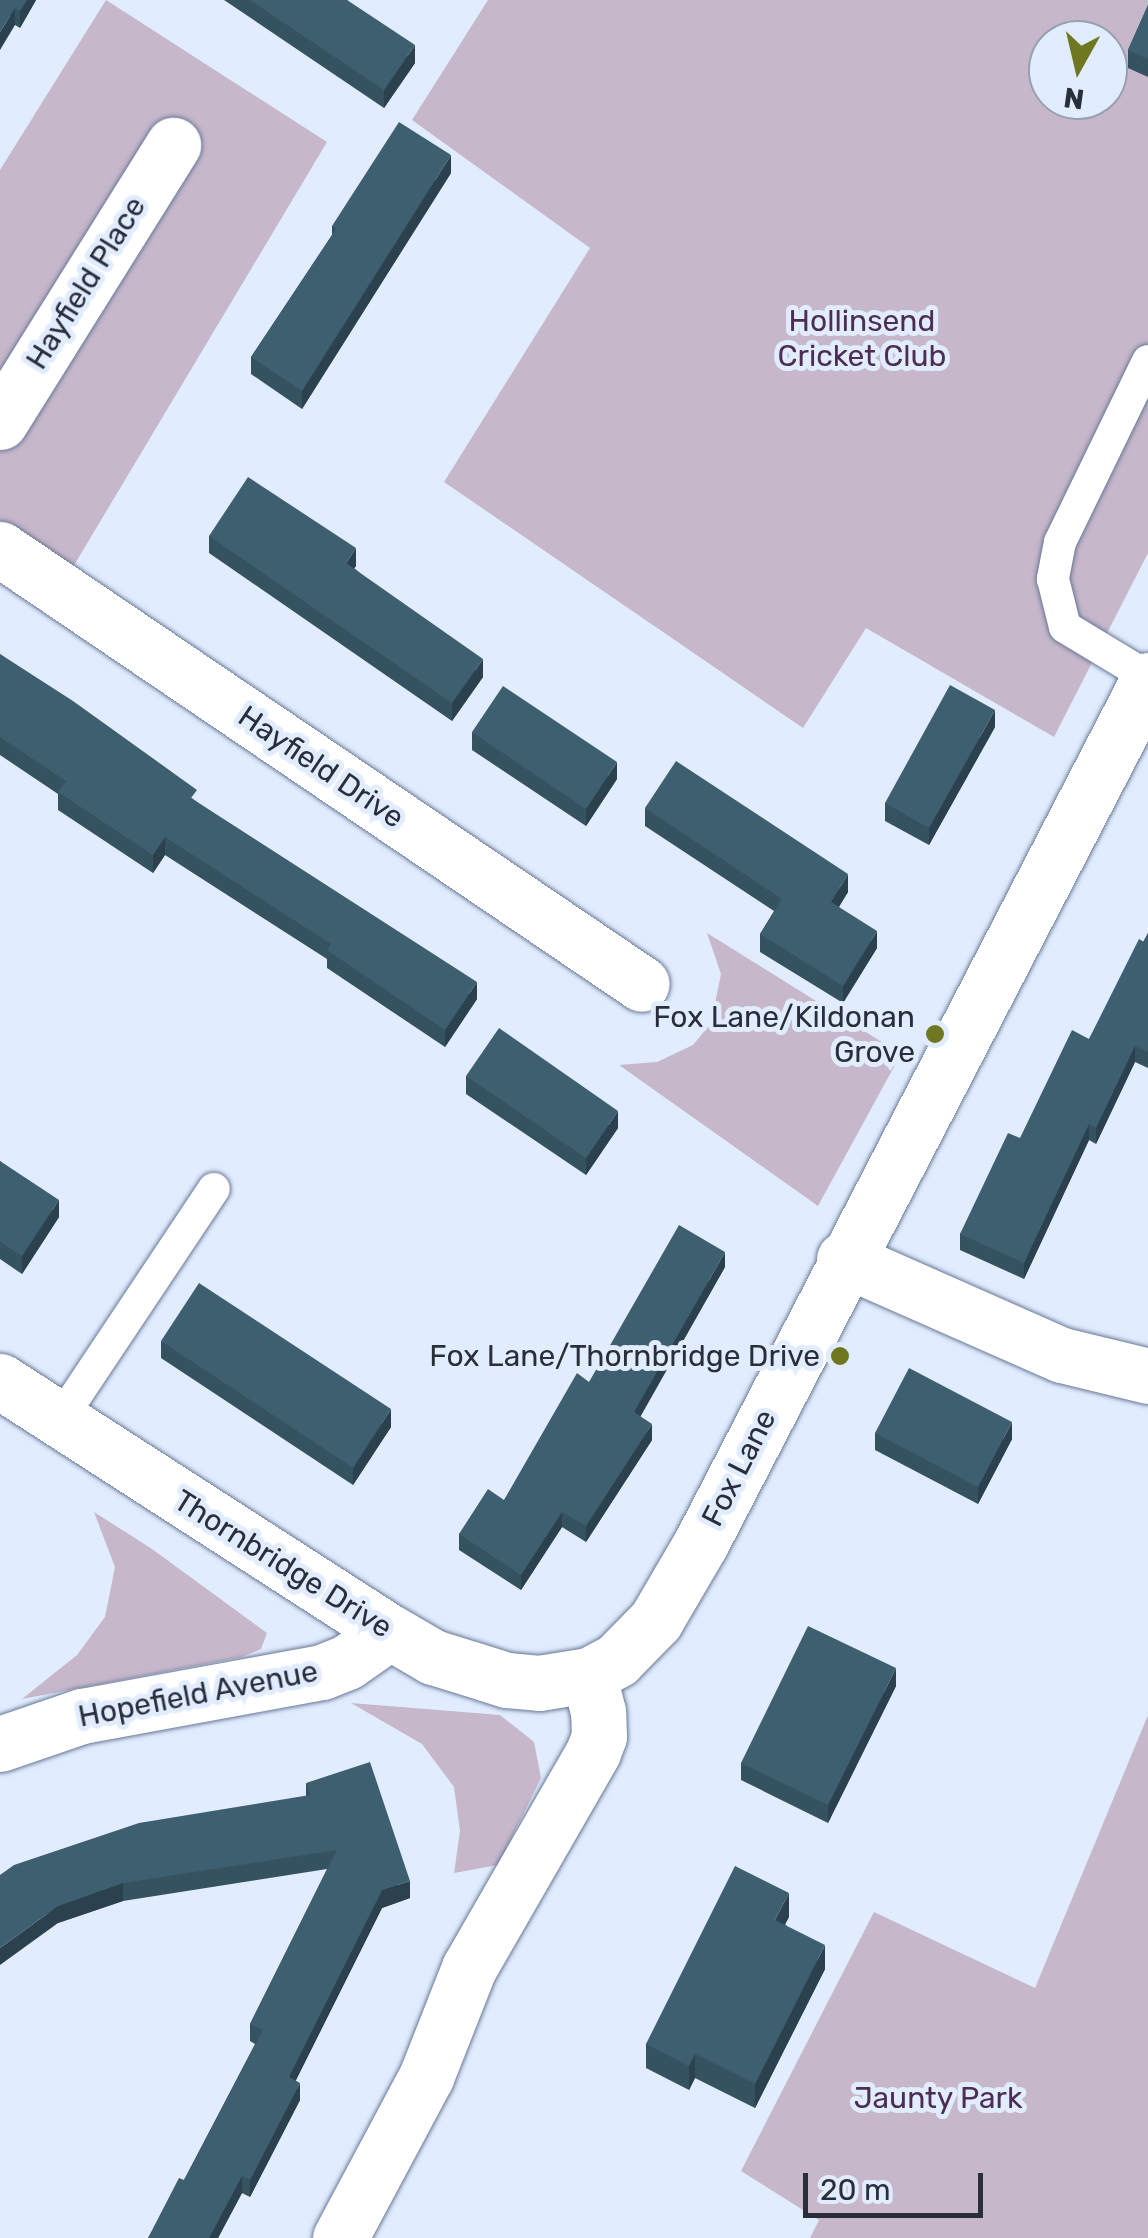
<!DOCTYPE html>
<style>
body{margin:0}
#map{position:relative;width:1148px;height:2238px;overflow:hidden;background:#e1ecff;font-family:Rubik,sans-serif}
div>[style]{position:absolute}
.green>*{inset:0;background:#c7b7cb}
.roads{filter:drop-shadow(0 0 2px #687995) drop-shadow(0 0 2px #687995)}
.lane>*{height:32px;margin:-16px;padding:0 16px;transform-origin:16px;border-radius:16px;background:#fff}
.street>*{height:55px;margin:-27.5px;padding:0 27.5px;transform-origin:27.5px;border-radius:27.5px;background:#fff}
.secondary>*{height:55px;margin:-27.5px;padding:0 27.5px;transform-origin:27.5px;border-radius:27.5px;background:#fff}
.wall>*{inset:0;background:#355260}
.shaded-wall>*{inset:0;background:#2b424e}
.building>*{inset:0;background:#3e5f70}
.dots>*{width:28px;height:28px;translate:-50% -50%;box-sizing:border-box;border:5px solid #e1ecff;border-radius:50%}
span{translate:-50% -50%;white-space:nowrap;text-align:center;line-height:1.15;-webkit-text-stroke:10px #e1ecff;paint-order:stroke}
.street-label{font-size:30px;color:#282f3b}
.park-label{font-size:30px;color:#4e2d55}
.poi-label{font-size:30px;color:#282f3b}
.right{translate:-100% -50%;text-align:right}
.north{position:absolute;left:1028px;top:20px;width:100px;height:100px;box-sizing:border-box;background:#e1ecff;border:2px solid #97a0b1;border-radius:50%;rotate:188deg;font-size:28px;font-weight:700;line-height:40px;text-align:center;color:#282f3b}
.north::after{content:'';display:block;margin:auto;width:35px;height:45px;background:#6f7721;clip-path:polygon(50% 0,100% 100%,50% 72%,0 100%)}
.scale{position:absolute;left:803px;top:2173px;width:180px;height:45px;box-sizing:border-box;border:5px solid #282f3b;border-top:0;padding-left:12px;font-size:30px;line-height:35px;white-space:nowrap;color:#282f3b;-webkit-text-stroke:8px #e1ecff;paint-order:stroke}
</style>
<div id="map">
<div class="green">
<div style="clip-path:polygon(106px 0,327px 142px,73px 567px,0 521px,0 170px)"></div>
<div style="clip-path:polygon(evenodd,488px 0,1148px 0,1148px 553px,1054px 737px,866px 628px,803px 728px,444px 482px,590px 248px,412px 120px,488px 0,1048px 40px,1108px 40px,1108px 100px,1048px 100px,1048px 40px)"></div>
<div style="clip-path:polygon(707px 933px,901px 1054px,818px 1206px,619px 1065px,657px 1062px,693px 1045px,711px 1023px,721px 974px)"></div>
<div style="clip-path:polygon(94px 1512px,152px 1549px,267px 1633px,261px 1649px,242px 1657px,22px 1699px,77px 1655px,105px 1617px,115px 1567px)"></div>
<div style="clip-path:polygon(351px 1703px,500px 1715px,534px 1742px,541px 1778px,498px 1865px,454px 1873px,460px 1831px,454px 1787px,422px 1744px)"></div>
<div style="clip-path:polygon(1148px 1715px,1148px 2238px,810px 2238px,819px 2220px,741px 2171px,874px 1912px,1035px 1988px)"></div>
</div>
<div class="roads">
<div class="lane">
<div style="left:1148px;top:361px;width:201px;rotate:115.9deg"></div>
<div style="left:1060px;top:542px;width:38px;rotate:101deg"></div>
<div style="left:1053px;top:579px;width:49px;rotate:76deg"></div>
<div style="left:1065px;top:627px;width:97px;rotate:31.1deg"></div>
<div style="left:59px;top:1421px;width:279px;rotate:-56.3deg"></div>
</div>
<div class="street">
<div style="left:0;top:422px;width:327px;rotate:-58deg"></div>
<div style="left:0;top:549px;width:775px;rotate:34.12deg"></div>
<div style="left:844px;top:1259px;width:238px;rotate:23.8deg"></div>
<div style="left:1062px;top:1355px;width:89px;rotate:13.7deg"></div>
<div style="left:0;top:1381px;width:464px;rotate:32.8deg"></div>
<div style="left:340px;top:2238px;width:183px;rotate:-61.9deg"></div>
<div style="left:426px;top:2077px;width:117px;rotate:-68.5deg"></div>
<div style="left:469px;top:1968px;width:249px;rotate:-60.1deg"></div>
<div style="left:593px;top:1752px;width:17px;rotate:-69deg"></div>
<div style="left:599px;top:1736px;width:24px;rotate:-92deg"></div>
<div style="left:598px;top:1712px;width:38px;rotate:-104deg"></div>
</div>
<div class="secondary">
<div style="left:0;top:1744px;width:87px;rotate:-18.9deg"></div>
<div style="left:82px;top:1716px;width:244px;rotate:-10.4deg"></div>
<div style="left:322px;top:1672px;width:27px;rotate:-22deg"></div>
<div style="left:347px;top:1662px;width:52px;rotate:-34.9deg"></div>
<div style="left:390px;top:1632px;width:50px;rotate:30.2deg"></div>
<div style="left:433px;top:1657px;width:77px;rotate:17.3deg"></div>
<div style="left:507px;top:1680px;width:32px;rotate:5deg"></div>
<div style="left:539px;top:1683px;width:51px;rotate:-9.1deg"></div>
<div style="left:589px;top:1675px;width:32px;rotate:-28deg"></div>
<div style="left:617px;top:1660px;width:56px;rotate:-45.7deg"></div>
<div style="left:656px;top:1620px;width:89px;rotate:-59.7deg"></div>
<div style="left:701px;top:1543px;width:972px;rotate:-62.62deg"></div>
</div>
</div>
<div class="wall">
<div style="clip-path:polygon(0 0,36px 0,20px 28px,15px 25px)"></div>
<div style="clip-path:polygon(224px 0,347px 0,415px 63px,384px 108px)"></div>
<div style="clip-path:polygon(1148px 5px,1148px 77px,1128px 68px,1128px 50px)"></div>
<div style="clip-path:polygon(451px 173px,302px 409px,251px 374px,251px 357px,332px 235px,332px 226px)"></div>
<div style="clip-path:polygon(209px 536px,356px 566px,354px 568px,483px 677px,452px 721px,209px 553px)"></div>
<div style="clip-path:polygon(0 654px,197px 802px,477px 999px,445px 1047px,327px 968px,327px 959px,165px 855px,153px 873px,58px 810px,58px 794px,0 755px)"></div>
<div style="clip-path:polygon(995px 727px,929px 845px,885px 821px,885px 803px)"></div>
<div style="clip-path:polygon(472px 732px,617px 779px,586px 826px,472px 750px)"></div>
<div style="clip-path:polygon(645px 808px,848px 892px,839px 907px,877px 948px,843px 1003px,760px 952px,760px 934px,774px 911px,645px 826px)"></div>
<div style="clip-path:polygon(1148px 933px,1148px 1068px,1135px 1062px,1096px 1144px,1089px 1140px,1024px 1279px,960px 1250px,960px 1234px,1020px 1138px,1089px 1039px)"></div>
<div style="clip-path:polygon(466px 1076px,618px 1128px,586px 1175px,466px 1094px)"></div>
<div style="clip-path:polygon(0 1161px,59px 1217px,22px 1274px,0 1259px)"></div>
<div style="clip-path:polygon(725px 1267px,640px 1416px,652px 1440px,586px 1542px,562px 1527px,521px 1590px,459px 1550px,459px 1534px,504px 1500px,589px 1382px)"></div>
<div style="clip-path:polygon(161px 1341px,391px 1427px,353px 1485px,161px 1358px)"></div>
<div style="clip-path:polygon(875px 1433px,1012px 1439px,978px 1504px,875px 1450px)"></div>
<div style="clip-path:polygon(896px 1686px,828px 1823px,741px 1780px,741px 1763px)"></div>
<div style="clip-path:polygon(306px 1783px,410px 1898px,382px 1908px,296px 2080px,300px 2100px,250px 2197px,242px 2193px,218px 2238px,148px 2238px,184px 2180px,255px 2044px,250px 2041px,250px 2024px,327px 1869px,123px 1901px,58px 1923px,0 1875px,306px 1796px)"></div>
<div style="clip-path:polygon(789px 1917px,785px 1924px,825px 1969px,755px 2108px,695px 2078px,689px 2090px,646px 2068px,646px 2044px)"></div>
</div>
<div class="shaded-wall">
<div style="clip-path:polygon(27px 0,36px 0,20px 28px,20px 11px)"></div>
<div style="clip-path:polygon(15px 8px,15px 25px,0 50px,0 32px)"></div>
<div style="clip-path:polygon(415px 45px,415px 63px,384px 108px,384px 90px)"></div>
<div style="clip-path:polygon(451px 155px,451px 173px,302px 409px,302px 391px)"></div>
<div style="clip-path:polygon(356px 548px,356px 566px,346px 580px,346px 563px)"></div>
<div style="clip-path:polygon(483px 659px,483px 677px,452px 721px,452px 703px)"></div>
<div style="clip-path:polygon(995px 710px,995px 727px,929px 845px,929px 828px)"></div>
<div style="clip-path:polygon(617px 762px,617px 779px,586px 826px,586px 809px)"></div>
<div style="clip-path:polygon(165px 837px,165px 855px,153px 873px,153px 855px)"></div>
<div style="clip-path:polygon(848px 874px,848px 892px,831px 919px,831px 902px)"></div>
<div style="clip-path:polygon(877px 931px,877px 948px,843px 1003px,843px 986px)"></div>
<div style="clip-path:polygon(477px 982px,477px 999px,445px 1047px,445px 1030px)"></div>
<div style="clip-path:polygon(1135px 1046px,1135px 1062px,1096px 1144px,1096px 1128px)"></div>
<div style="clip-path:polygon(618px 1111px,618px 1128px,586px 1175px,586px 1158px)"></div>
<div style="clip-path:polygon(1089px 1124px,1089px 1140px,1024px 1279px,1024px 1263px)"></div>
<div style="clip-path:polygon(59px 1200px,59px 1217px,22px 1274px,22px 1256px)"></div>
<div style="clip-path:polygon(725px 1252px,725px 1267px,634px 1428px,634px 1412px)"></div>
<div style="clip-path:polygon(391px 1409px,391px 1427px,353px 1485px,353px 1468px)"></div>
<div style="clip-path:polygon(1012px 1422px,1012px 1439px,978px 1504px,978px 1487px)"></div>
<div style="clip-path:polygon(652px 1424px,652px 1440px,586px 1542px,586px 1526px)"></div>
<div style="clip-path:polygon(562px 1512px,562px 1527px,521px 1590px,521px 1575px)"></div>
<div style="clip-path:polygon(896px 1668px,896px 1686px,828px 1823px,828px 1805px)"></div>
<div style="clip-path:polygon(410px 1881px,410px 1898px,382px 1908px,289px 2094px,289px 2077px,382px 1890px)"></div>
<div style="clip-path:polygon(123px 1883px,123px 1901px,58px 1923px,0 1965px,0 1948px,58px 1906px)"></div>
<div style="clip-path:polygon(789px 1893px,789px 1917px,775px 1943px,775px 1920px)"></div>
<div style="clip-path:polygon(825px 1945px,825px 1969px,755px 2108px,755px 2084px)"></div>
<div style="clip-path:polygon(695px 2054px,695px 2078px,689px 2090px,689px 2066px)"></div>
<div style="clip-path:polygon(300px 2083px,300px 2100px,250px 2197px,250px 2180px)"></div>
<div style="clip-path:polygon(242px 2176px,242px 2193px,218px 2238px,209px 2238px)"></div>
</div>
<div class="building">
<div style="clip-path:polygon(0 0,27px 0,20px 11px,15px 8px,0 32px)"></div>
<div style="clip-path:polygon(250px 0,347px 0,415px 45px,384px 90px)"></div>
<div style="clip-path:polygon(1148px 5px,1148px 59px,1128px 50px)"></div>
<div style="clip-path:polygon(399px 122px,451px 155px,302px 391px,251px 357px,336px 229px,332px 226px)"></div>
<div style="clip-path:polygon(248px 477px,356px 548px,346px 563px,483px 659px,452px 703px,209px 536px)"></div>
<div style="clip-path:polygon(0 654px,73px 701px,197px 790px,191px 798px,477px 982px,445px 1030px,327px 950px,331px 944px,165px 837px,153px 855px,58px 792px,66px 781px,0 737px)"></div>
<div style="clip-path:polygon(950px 685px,995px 710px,929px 828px,885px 803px)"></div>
<div style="clip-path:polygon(503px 686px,617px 762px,586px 809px,472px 732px)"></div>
<div style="clip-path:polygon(676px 761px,848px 874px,831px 902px,877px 931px,843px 986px,760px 934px,782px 899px,645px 808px)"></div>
<div style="clip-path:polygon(1148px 933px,1148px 1052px,1135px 1046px,1096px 1128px,1089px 1124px,1024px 1263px,960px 1234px,1008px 1133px,1020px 1138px,1072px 1030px,1089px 1039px,1139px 939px,1144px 942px)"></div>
<div style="clip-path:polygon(499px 1028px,618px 1111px,586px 1158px,466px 1076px)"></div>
<div style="clip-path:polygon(0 1161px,59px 1200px,22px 1256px,0 1242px)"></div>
<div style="clip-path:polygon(679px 1225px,725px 1252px,634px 1412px,652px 1424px,586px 1526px,562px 1512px,521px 1575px,459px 1534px,488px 1489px,504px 1500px,577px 1373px,589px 1382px)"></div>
<div style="clip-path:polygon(199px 1283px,391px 1409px,353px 1468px,161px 1341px)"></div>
<div style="clip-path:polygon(909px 1368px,1012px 1422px,978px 1487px,875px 1433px)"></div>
<div style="clip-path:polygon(808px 1626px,896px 1668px,828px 1805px,741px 1763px)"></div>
<div style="clip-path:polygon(370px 1762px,410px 1881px,382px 1890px,289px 2077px,300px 2083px,250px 2180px,242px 2176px,209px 2238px,148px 2238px,179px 2178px,184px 2180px,263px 2030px,250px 2024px,337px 1850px,123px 1883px,58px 1906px,0 1948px,0 1875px,14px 1865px,139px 1823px,310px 1795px,306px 1783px)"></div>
<div style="clip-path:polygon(735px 1866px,789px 1893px,775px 1920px,825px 1945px,755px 2084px,695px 2054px,689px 2066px,646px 2044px)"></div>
</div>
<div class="dots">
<div style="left:935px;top:1034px;background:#6f7721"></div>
<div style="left:840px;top:1356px;background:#6f7721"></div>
</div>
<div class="street-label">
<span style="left:86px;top:283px;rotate:-58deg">Hayfield Place</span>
<span style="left:321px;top:767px;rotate:34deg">Hayfield Drive</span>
<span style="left:739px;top:1468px;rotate:-63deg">Fox Lane</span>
<span style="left:283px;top:1564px;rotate:32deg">Thornbridge Drive</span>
<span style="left:198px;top:1694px;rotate:-11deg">Hopefield Avenue</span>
</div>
<div class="park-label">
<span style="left:862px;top:338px">Hollinsend<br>Cricket Club</span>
<span style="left:938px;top:2098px">Jaunty Park</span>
</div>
<div class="poi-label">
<span class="right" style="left:915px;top:1034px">Fox Lane/Kildonan<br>Grove</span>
<span class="right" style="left:820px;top:1356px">Fox Lane/Thornbridge Drive</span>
</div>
<div class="north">N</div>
<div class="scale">20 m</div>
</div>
